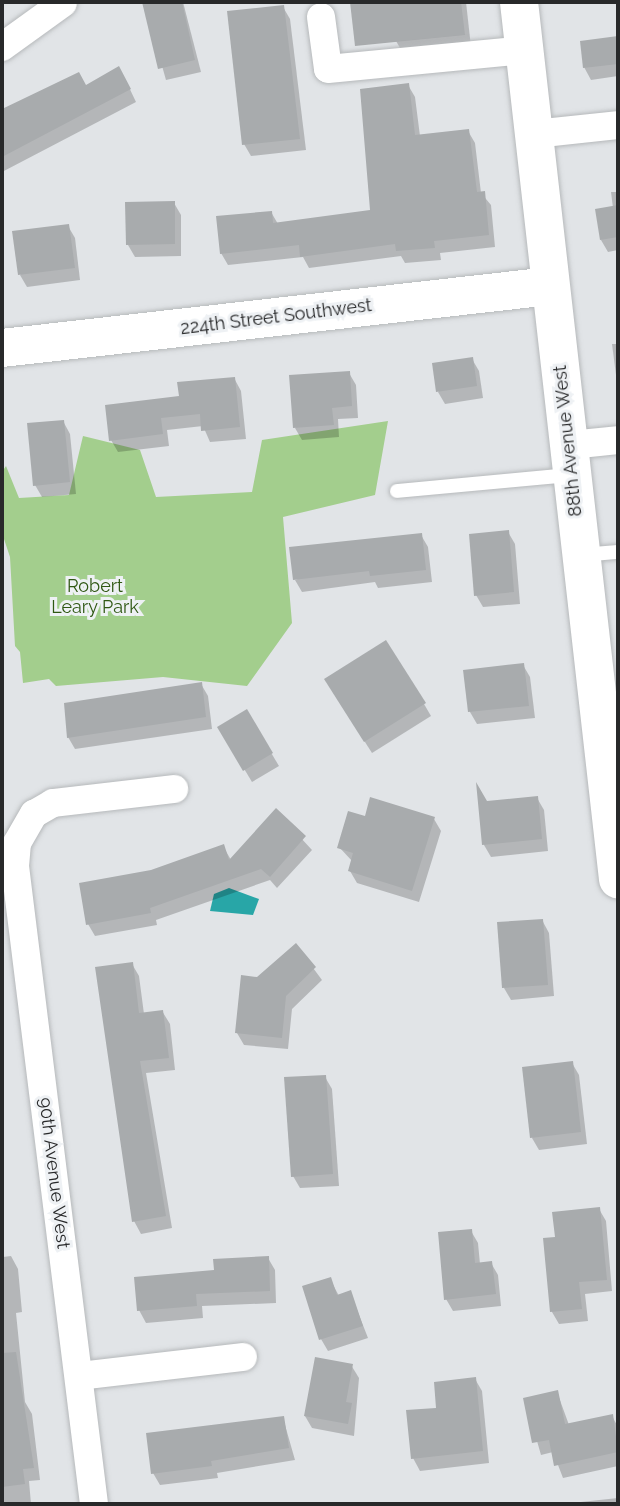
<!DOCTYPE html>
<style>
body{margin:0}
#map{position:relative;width:620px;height:1506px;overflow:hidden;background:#e1e4e7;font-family:Raleway,sans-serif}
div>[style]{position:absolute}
.green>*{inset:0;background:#a3ce8d}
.water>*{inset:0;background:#28a6a7}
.shadow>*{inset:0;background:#0003}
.building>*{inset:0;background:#a8abad}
.roads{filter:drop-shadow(0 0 2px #b6b9bb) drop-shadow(0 0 2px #b6b9bb)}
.lane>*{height:14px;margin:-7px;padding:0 7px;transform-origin:7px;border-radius:7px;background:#fff}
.street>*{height:28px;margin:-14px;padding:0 14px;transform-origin:14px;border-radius:14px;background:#fff}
.secondary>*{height:38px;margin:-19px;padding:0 19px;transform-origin:19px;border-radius:19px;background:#fff}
span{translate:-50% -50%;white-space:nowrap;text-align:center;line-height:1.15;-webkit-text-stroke:6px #eef1f4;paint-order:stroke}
.street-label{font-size:18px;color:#28292a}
.park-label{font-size:18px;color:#2f5813}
.frame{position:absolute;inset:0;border:4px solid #28292a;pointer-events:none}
</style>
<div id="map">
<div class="green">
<div style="clip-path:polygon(388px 421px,375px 495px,283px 517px,292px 623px,247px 686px,163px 677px,56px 686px,49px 679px,23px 683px,20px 652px,15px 646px,10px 557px,2px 533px,2px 472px,6px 466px,19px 498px,69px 495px,83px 436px,140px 450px,156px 497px,252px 492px,262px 440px)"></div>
</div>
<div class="water">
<div style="clip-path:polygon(229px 888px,259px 899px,253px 915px,210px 911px,214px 894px)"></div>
</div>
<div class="shadow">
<div style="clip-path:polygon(144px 2px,183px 2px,201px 72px,166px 80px)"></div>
<div style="clip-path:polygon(393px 2px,466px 2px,471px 47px,403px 53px,396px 41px)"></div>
<div style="clip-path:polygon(283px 7px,290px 19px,306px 150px,251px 156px,244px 144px)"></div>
<div style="clip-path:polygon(618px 37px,618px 76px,591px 80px,584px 67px,582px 42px)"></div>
<div style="clip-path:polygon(78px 75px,85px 87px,126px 81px,136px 102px,2px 172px,2px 110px)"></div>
<div style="clip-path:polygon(408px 85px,415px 97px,420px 136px,468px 131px,475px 143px,481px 193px,491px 205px,495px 247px,440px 253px,441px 260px,405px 263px,401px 256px,309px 268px,303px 257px,228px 265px,221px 253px,271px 212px,278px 224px,372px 211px)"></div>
<div style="clip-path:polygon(611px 192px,618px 192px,618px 250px,608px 252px,601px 240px,613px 208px)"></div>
<div style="clip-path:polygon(174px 203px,181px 215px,181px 256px,135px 257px,128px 245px)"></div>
<div style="clip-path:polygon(68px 226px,75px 238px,80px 280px,27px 287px,20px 275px)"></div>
<div style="clip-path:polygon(612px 344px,618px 344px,618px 379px,616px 375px)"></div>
<div style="clip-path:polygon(472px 359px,479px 371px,483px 398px,445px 404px,438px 392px)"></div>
<div style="clip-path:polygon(349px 373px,356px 385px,358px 418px,338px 419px,339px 437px,302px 440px,295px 428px)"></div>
<div style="clip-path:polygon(234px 378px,241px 391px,246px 439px,210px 442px,203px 426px,167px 430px,169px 446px,118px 452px,111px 440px,181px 398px)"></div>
<div style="clip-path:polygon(63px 421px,70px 434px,76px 494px,42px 497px,35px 485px)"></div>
<div style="clip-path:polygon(508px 532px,515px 544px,520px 604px,483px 607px,476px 595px)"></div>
<div style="clip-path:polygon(421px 535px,428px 547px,432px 582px,378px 588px,375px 582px,302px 592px,295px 580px)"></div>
<div style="clip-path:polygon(523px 665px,530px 677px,535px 718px,477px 724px,470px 712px,465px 671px)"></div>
<div style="clip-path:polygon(201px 684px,208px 696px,212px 729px,75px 749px,68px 737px)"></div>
<div style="clip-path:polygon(333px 692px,424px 704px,431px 716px,372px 753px)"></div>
<div style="clip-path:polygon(246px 711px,279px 766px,252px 782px,219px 727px)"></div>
<div style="clip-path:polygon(537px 798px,544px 810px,548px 851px,491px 857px,484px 845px,486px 803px)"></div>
<div style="clip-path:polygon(276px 811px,312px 850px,277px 888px,270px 880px,156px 920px,157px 925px,95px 936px,88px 924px,151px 872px,223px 846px,231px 860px)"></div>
<div style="clip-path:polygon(366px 818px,434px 819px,441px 831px,419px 902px,357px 883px,350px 871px,353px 862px,339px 847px)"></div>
<div style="clip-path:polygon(542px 920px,549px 933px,554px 996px,511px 1000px,504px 988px)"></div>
<div style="clip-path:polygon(296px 945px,322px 980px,292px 1009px,288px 1049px,244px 1045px,237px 1033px,257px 979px)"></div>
<div style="clip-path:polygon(132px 964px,139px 976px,144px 1014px,162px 1011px,170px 1024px,175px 1070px,146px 1073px,172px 1228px,141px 1234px,134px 1221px)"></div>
<div style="clip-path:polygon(572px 1063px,579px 1075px,587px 1144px,539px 1150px,532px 1138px)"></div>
<div style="clip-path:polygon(325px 1077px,332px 1089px,339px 1186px,300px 1188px,293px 1176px)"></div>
<div style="clip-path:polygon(599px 1209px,606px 1221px,612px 1291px,585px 1294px,588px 1321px,559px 1324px,552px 1312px,545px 1240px,557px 1239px)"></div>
<div style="clip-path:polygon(471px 1231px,478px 1243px,480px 1264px,491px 1263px,498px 1275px,501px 1306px,453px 1311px,446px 1299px)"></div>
<div style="clip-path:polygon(2px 1241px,3px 1257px,11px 1256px,18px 1269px,22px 1312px,16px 1313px,25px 1402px,32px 1414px,40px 1480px,29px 1481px,31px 1504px,2px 1504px)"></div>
<div style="clip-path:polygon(268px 1258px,275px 1270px,276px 1303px,202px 1306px,203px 1318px,146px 1323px,139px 1310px,215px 1272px)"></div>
<div style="clip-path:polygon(330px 1279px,339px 1296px,350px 1292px,368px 1338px,328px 1351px,321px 1339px)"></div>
<div style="clip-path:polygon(351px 1365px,359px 1378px,354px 1436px,312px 1428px,305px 1416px)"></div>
<div style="clip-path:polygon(475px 1379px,482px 1391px,489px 1463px,420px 1471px,413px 1458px)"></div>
<div style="clip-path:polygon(557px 1392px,569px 1425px,612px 1416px,618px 1427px,618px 1466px,563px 1478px,553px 1452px,541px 1455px,525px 1399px)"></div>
<div style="clip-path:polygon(283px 1418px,295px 1460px,217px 1473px,218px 1478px,160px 1485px,153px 1473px)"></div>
<div style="clip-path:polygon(618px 1498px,618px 1504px,562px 1504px)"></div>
</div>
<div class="building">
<div style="clip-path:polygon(142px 2px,182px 2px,195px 60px,158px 69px)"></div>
<div style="clip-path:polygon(350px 2px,461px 2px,465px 35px,355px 46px)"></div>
<div style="clip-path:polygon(284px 5px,300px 139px,242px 145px,227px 11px)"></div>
<div style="clip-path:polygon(618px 36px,618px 64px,583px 68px,580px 41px)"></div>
<div style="clip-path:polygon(119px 66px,131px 89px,2px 157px,2px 109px,79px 72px,86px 85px)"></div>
<div style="clip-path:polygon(409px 83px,415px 135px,469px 129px,477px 192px,485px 191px,489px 235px,434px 241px,435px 248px,396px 251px,395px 244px,300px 257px,299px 245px,220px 254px,216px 216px,272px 211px,273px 223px,370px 210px,360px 89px)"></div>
<div style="clip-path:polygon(175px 201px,175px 244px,126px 245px,125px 202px)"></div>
<div style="clip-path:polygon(618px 205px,618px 237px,600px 240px,595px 209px)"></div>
<div style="clip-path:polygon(69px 224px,75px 268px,18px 275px,12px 231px)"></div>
<div style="clip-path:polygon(473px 357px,477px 386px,436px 392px,432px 363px)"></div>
<div style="clip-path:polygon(350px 371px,352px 406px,332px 408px,334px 425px,293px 428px,289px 375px)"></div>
<div style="clip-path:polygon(235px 377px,240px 427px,201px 431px,200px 414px,161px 418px,163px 434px,109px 441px,105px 405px,179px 396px,177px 382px)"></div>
<div style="clip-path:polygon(64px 420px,70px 482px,33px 486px,27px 423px)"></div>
<div style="clip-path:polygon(509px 530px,514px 592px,474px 596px,469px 534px)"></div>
<div style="clip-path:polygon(422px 533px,426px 570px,370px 576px,369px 571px,293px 580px,289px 547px)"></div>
<div style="clip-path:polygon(386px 640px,426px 703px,364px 742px,324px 679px)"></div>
<div style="clip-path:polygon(524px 663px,529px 706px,468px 712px,463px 670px)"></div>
<div style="clip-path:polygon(202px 682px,206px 717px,67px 738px,64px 703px)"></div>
<div style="clip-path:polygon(247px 709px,273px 753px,243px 771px,217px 727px)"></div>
<div style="clip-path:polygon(476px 782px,487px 801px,538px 796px,542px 839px,482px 845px)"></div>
<div style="clip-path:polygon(370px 797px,435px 817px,412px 891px,348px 871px,353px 853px,337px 848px,348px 811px,365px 816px)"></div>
<div style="clip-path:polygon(276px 808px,306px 836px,270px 877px,261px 869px,150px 908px,151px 913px,86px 925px,79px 883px,151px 870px,224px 844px,229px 860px)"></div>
<div style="clip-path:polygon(543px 919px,548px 985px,502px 988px,497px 922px)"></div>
<div style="clip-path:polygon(296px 943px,316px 967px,286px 996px,282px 1038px,235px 1033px,241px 975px,257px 977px)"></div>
<div style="clip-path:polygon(133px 962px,139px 1013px,163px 1010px,169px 1058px,140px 1061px,166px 1216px,132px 1222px,95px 967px)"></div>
<div style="clip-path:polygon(573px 1061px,581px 1132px,530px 1138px,522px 1067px)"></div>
<div style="clip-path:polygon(326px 1075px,333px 1174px,291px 1177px,284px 1077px)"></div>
<div style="clip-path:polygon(600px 1207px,607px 1280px,579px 1282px,582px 1309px,550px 1312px,543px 1238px,555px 1237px,552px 1212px)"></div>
<div style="clip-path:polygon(472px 1229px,475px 1263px,492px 1261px,496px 1294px,444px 1300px,438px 1232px)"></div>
<div style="clip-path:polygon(269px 1256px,270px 1291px,196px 1294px,197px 1306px,137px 1311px,134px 1277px,214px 1270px,213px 1259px)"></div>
<div style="clip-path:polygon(331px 1277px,337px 1295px,351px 1290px,363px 1326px,319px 1340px,302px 1286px)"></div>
<div style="clip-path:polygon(16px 1352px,34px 1468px,23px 1469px,25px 1484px,2px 1487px,2px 1353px)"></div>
<div style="clip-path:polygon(315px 1357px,353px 1364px,346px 1402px,352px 1403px,348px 1424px,304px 1416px)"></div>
<div style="clip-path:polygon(476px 1377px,483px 1451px,411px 1459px,406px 1410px,436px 1408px,434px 1382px)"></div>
<div style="clip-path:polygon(558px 1390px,565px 1424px,613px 1414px,618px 1452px,554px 1466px,549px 1440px,532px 1443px,523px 1398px)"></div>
<div style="clip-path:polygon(284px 1416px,289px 1448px,211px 1461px,212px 1466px,151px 1474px,146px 1433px)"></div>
</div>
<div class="roads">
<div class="lane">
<div style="left:397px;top:491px;width:174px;rotate:-5.3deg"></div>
<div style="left:582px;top:555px;width:36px;rotate:-5deg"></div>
</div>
<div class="street">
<div style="left:321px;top:17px;width:52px;rotate:82.3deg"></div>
<div style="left:328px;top:69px;width:197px;rotate:-5.5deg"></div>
<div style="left:2px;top:47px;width:75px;rotate:-35.8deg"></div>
<div style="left:534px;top:134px;width:84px;rotate:-6.1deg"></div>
<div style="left:570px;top:445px;width:48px;rotate:-5.9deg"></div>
<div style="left:79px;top:1376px;width:165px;rotate:-6.6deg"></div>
<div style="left:94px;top:1504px;width:643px;rotate:-97.06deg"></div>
<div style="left:15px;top:866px;width:23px;rotate:-85deg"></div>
<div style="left:17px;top:843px;width:34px;rotate:-60deg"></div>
<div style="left:34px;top:814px;width:22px;rotate:-30deg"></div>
<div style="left:53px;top:803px;width:122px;rotate:-6.6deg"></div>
</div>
<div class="secondary">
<div style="left:519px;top:2px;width:883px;rotate:83.56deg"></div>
<div style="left:2px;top:348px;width:551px;rotate:-6.45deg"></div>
</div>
</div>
<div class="street-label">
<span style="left:276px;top:317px;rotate:-7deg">224th Street Southwest</span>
<span style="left:568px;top:441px;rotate:-96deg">88th Avenue West</span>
<span style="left:54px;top:1173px;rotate:83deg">90th Avenue West</span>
</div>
<div class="park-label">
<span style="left:95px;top:597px">Robert<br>Leary Park</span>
</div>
<div class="frame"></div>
</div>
